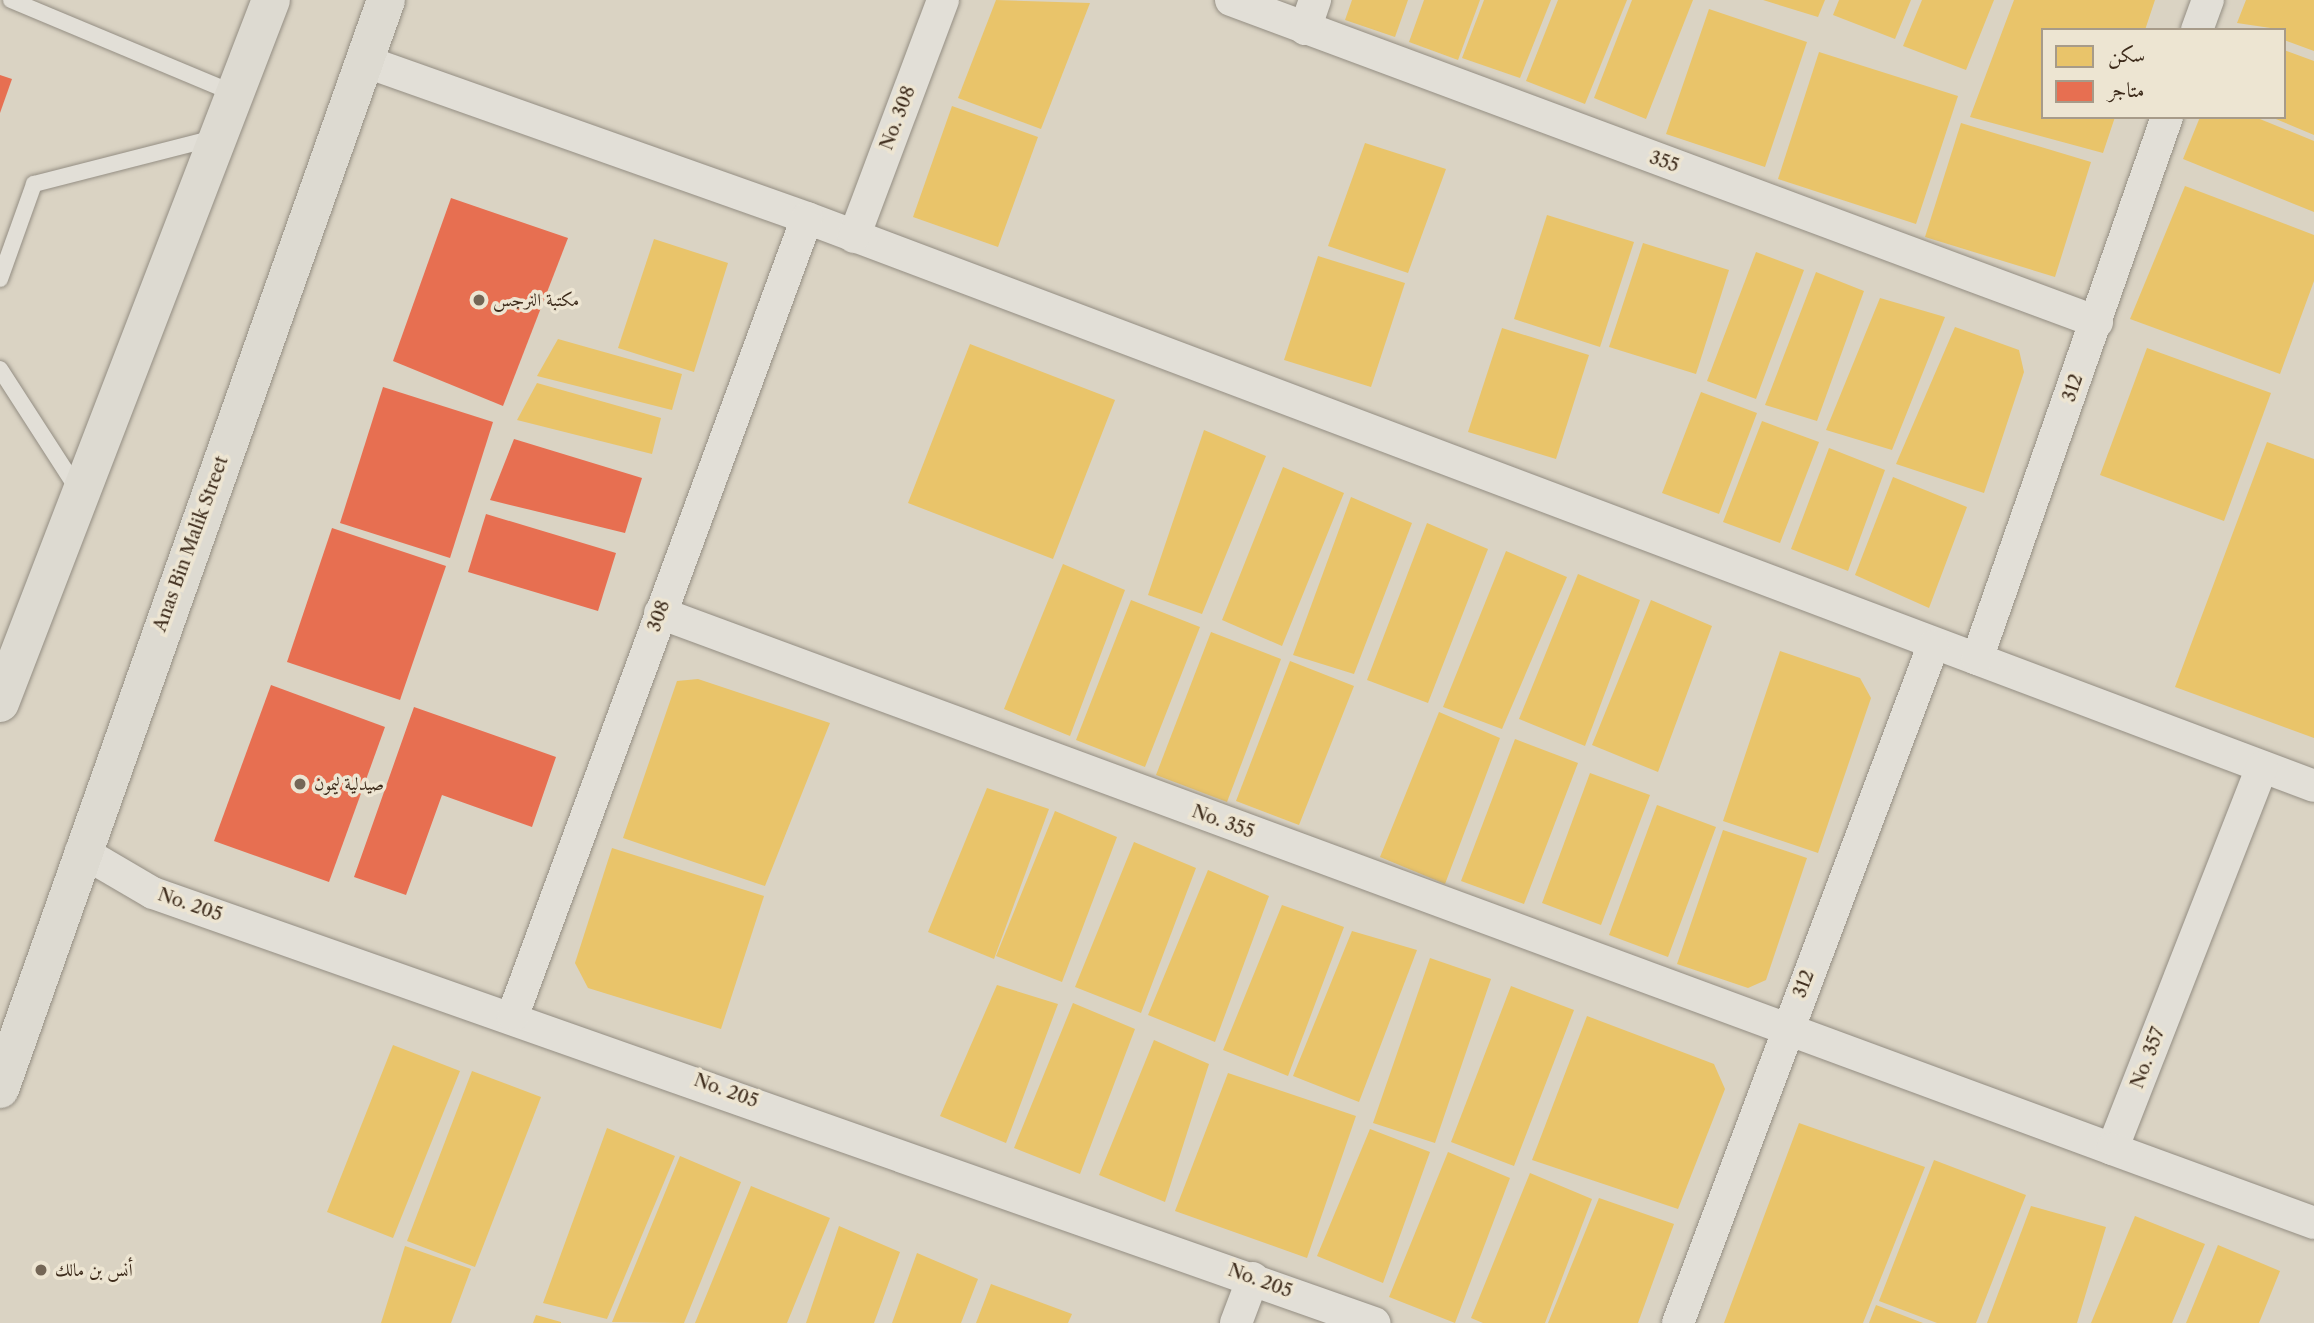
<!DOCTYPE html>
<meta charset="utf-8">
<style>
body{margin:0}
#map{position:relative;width:2314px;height:1323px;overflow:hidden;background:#dad3c3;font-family:"Libre Caslon Text",Amiri,serif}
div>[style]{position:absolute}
.homes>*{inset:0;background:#e9c46a}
.shops>*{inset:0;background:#e76f51}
.roads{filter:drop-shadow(0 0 2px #948e83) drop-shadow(0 0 2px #948e83)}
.service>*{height:16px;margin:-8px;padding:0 8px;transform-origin:8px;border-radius:8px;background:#e2dfd7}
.minor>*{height:32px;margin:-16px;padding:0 16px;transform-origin:16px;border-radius:16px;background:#e2dfd7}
.primary>*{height:38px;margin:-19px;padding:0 19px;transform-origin:19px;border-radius:19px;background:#dddad1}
.dots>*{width:19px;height:19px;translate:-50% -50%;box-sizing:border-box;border:4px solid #ede5d2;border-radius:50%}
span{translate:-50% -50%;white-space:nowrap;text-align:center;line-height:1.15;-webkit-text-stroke:7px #ede5d2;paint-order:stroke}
.street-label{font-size:18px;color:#3d2b1b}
.poi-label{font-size:18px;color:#3d2b1b}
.left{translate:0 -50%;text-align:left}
.legend{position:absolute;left:2041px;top:28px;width:245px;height:91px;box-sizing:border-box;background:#ede5d2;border:2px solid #a79b89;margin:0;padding:9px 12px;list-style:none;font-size:21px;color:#3d2b1b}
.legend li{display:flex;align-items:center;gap:14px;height:35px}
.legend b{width:35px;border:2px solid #a79b89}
</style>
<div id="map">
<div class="homes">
<div style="clip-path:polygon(996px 0,1090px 3px,1041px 129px,958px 98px)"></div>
<div style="clip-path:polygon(1352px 0,1408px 0,1395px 37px,1345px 20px)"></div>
<div style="clip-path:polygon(1424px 0,1480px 0,1458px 60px,1409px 42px)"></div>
<div style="clip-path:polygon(1484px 0,1551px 0,1520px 78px,1462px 58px)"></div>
<div style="clip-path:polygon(1558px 0,1627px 0,1585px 104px,1526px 81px)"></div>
<div style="clip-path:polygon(1632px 0,1693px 0,1646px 119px,1594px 98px)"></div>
<div style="clip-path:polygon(1763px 0,1825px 0,1818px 17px)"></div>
<div style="clip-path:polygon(1839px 0,1911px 0,1895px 39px,1833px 15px)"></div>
<div style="clip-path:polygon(1922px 0,1994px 0,1966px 70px,1903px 46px)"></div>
<div style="clip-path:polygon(2014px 0,2155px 0,2145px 30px,2043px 30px,2043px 117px,2115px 117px,2103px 153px,1970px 117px)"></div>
<div style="clip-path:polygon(2246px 0,2314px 0,2314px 51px,2284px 40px,2284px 30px,2237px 23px)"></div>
<div style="clip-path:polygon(1709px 9px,1807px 42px,1765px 167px,1666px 134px)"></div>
<div style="clip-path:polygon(2284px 50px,2314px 61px,2314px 135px,2271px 117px,2284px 117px)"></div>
<div style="clip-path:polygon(1819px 52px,1958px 96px,1916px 224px,1778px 179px)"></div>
<div style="clip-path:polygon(952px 106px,1038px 137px,998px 247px,913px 217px)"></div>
<div style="clip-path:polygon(2200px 117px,2255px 117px,2314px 141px,2314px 212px,2183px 159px)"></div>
<div style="clip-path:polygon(1961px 123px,2091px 162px,2055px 277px,1925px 237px)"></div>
<div style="clip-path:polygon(1365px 143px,1446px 169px,1408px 273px,1328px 246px)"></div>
<div style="clip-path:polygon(2185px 186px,2314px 235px,2314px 281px,2280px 374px,2130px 319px)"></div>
<div style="clip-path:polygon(1547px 215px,1634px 242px,1600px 347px,1514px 319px)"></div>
<div style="clip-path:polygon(654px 239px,728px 263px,694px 372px,618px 348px)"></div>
<div style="clip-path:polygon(1643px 243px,1729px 270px,1696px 374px,1609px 347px)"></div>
<div style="clip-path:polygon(1756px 252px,1804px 270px,1756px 399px,1707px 381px)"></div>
<div style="clip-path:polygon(1318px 256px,1405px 283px,1371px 387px,1284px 360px)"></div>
<div style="clip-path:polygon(1816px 272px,1864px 291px,1817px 421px,1765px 405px)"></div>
<div style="clip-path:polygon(1880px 298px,1945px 317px,1892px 450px,1826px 430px)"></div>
<div style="clip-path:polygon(1955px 327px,2019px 350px,2024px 372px,1984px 493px,1896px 464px)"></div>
<div style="clip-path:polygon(1502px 328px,1589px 355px,1556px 459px,1468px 432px)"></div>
<div style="clip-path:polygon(558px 339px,682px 374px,672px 410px,537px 376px)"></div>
<div style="clip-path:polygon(970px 344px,1115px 400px,1053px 559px,908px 503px)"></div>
<div style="clip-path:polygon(2147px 348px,2271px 393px,2224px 521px,2100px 475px)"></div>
<div style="clip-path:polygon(537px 383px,661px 418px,652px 454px,517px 420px)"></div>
<div style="clip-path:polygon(1701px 392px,1757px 413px,1719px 514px,1662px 493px)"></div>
<div style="clip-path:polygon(1762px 421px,1819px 442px,1780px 543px,1723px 522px)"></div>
<div style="clip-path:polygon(1204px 430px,1266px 456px,1202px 614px,1148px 595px)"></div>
<div style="clip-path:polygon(2267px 442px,2314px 459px,2314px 738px,2175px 687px)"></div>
<div style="clip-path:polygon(1829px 448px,1885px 470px,1848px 571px,1791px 549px)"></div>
<div style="clip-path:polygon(1283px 467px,1344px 493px,1282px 646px,1222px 620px)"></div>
<div style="clip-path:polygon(1893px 477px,1967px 507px,1929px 608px,1855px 575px)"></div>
<div style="clip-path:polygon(1351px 497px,1412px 523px,1354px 674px,1293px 655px)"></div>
<div style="clip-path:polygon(1427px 523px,1488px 549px,1428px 703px,1367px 680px)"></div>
<div style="clip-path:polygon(1506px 551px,1567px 577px,1502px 729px,1443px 707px)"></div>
<div style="clip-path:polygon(1063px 564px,1125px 590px,1070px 736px,1004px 709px)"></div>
<div style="clip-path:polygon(1578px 574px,1640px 600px,1585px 746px,1519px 719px)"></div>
<div style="clip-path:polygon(1131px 600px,1200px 627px,1145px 767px,1076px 740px)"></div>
<div style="clip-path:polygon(1651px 600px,1712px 626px,1658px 772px,1592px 745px)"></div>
<div style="clip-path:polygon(1211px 632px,1281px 659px,1227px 802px,1156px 775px)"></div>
<div style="clip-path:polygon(1780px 651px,1860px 678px,1871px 698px,1818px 853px,1723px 821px)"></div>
<div style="clip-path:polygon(1290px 661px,1354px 686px,1299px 825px,1236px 801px)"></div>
<div style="clip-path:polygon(698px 679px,830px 723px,765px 886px,623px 838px,677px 681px)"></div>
<div style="clip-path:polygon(1439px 712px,1500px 738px,1445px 884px,1380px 857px)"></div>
<div style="clip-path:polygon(1515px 739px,1578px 763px,1524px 904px,1461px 881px)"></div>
<div style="clip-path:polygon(1590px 773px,1650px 795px,1601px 925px,1542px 903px)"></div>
<div style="clip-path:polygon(987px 788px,1049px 809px,994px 959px,928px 932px)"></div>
<div style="clip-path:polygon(1657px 805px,1716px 827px,1668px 957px,1609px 935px)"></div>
<div style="clip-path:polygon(1055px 811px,1117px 837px,1062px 982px,996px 956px)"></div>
<div style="clip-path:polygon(1723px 830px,1807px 858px,1766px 980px,1748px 988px,1677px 964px)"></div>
<div style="clip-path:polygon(1134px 842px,1196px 868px,1141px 1013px,1075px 987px)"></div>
<div style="clip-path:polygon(612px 848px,764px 896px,721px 1029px,588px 988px,575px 963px)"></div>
<div style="clip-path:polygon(1208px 870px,1269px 896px,1215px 1042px,1148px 1015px)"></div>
<div style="clip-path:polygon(1282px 905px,1344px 927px,1288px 1076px,1223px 1050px)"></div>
<div style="clip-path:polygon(1352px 931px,1417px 950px,1359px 1102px,1293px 1076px)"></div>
<div style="clip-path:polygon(1430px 958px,1491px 979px,1435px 1143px,1373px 1123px)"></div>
<div style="clip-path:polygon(997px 985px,1058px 1004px,1006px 1143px,940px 1116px)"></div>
<div style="clip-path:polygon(1511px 986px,1574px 1010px,1514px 1166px,1451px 1142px)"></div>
<div style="clip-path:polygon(1073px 1003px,1135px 1029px,1080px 1174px,1014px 1148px)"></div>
<div style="clip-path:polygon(1587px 1016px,1714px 1064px,1725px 1089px,1678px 1209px,1532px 1160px)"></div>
<div style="clip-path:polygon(1154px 1040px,1209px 1064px,1165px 1202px,1099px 1175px)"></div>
<div style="clip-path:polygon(393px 1045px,460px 1071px,393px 1238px,327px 1212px)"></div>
<div style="clip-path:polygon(472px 1071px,541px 1097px,475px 1267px,407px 1241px)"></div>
<div style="clip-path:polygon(1228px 1073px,1356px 1116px,1307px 1258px,1175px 1211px)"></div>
<div style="clip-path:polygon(1799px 1123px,1925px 1167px,1863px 1323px,1724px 1323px)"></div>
<div style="clip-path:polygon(607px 1128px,675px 1156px,607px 1319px,543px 1303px)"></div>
<div style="clip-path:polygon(1370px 1129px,1430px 1152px,1383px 1283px,1317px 1256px)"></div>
<div style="clip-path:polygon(1448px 1152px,1510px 1178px,1455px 1323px,1389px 1297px)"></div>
<div style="clip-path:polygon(680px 1156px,741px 1182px,684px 1323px,612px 1322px)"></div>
<div style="clip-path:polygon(1934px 1160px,2026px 1195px,1976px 1323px,1937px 1323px,1879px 1301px)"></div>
<div style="clip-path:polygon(1530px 1173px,1592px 1199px,1545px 1323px,1483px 1323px,1471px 1318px)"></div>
<div style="clip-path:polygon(751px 1186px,830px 1218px,787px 1323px,695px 1323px)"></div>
<div style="clip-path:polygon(1599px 1198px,1674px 1224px,1638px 1323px,1548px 1323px)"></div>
<div style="clip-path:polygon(2031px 1206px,2106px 1227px,2077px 1323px,1987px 1323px)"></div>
<div style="clip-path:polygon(2135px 1216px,2205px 1244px,2172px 1323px,2091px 1323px)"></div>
<div style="clip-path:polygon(839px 1226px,900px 1252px,874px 1323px,806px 1323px)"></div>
<div style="clip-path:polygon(2218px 1245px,2280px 1271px,2259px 1323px,2186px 1323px)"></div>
<div style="clip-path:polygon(405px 1246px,471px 1269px,451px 1323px,381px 1323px)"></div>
<div style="clip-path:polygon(917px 1253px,978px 1279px,961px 1323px,892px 1323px)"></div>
<div style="clip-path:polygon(991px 1284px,1072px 1314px,1068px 1323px,976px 1323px)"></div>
<div style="clip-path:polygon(1876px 1305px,1923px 1323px,1869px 1323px)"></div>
<div style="clip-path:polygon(536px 1315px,561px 1322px,561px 1323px,533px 1323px)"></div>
</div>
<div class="shops">
<div style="clip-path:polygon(0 75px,12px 79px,0 113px)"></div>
<div style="clip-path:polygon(451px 198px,568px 238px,503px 406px,393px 361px)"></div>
<div style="clip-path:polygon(383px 387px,493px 422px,450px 558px,340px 523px)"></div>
<div style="clip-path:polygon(514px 439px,642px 478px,625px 533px,490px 500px)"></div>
<div style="clip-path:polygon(486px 514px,616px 553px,598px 611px,468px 572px)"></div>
<div style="clip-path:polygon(332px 528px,446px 566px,400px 700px,287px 662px)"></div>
<div style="clip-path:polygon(271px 685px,385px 727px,329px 882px,214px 841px)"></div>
<div style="clip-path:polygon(414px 707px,556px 757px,532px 827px,442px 795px,406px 895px,354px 877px)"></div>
</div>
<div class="roads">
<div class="service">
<div style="left:11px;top:0;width:244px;rotate:22.7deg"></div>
<div style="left:0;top:279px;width:101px;rotate:-70.3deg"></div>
<div style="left:34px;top:184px;width:186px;rotate:-14.3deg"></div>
<div style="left:0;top:369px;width:144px;rotate:57.2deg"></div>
</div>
<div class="minor">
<div style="left:1231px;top:0;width:924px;rotate:20.4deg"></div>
<div style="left:1305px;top:29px;width:31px;rotate:-71deg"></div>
<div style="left:2197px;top:30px;width:32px;rotate:-70deg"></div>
<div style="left:364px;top:61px;width:470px;rotate:19.5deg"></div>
<div style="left:807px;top:218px;width:1610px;rotate:20.65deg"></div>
<div style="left:854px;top:237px;width:253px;rotate:-69.4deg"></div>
<div style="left:660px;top:613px;width:1548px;rotate:20.26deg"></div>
<div style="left:1977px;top:659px;width:574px;rotate:-70.68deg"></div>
<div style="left:2262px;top:767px;width:410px;rotate:111.4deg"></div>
<div style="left:2112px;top:1149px;width:215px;rotate:20.1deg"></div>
<div style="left:81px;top:851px;width:83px;rotate:30.3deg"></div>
<div style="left:153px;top:893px;width:1295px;rotate:19.4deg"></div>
<div style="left:513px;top:1015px;width:849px;rotate:-69.75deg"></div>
<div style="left:1236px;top:1323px;width:48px;rotate:-69.3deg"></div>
<div style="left:1678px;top:1323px;width:723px;rotate:-69.36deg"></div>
</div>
<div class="primary">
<div style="left:0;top:703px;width:753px;rotate:-68.92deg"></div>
<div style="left:0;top:1089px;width:1155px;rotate:-70.48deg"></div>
</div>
</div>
<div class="dots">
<div style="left:479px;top:300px;background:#746656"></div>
<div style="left:300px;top:784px;background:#746656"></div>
<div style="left:41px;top:1270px;background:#746656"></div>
</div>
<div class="street-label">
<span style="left:898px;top:118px;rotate:-69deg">No. 308</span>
<span style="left:1664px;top:162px;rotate:20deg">355</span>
<span style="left:2073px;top:388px;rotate:-71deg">312</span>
<span style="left:191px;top:544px;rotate:-70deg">Anas Bin Malik Street</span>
<span style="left:659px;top:616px;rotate:-70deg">308</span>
<span style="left:1223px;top:822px;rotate:20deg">No. 355</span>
<span style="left:190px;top:905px;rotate:19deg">No. 205</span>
<span style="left:1804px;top:984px;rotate:-69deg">312</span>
<span style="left:2148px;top:1058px;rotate:-69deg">No. 357</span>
<span style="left:726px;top:1091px;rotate:20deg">No. 205</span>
<span style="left:1260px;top:1281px;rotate:20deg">No. 205</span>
</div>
<div class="poi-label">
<span class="left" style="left:493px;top:300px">مكتبة النرجس</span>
<span class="left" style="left:314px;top:784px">صيدلية ليمون</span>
<span class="left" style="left:55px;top:1270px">أنس بن مالك</span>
</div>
<ul class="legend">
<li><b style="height:19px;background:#e9c46a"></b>سكن</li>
<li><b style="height:19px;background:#e76f51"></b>متاجر</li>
</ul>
</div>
